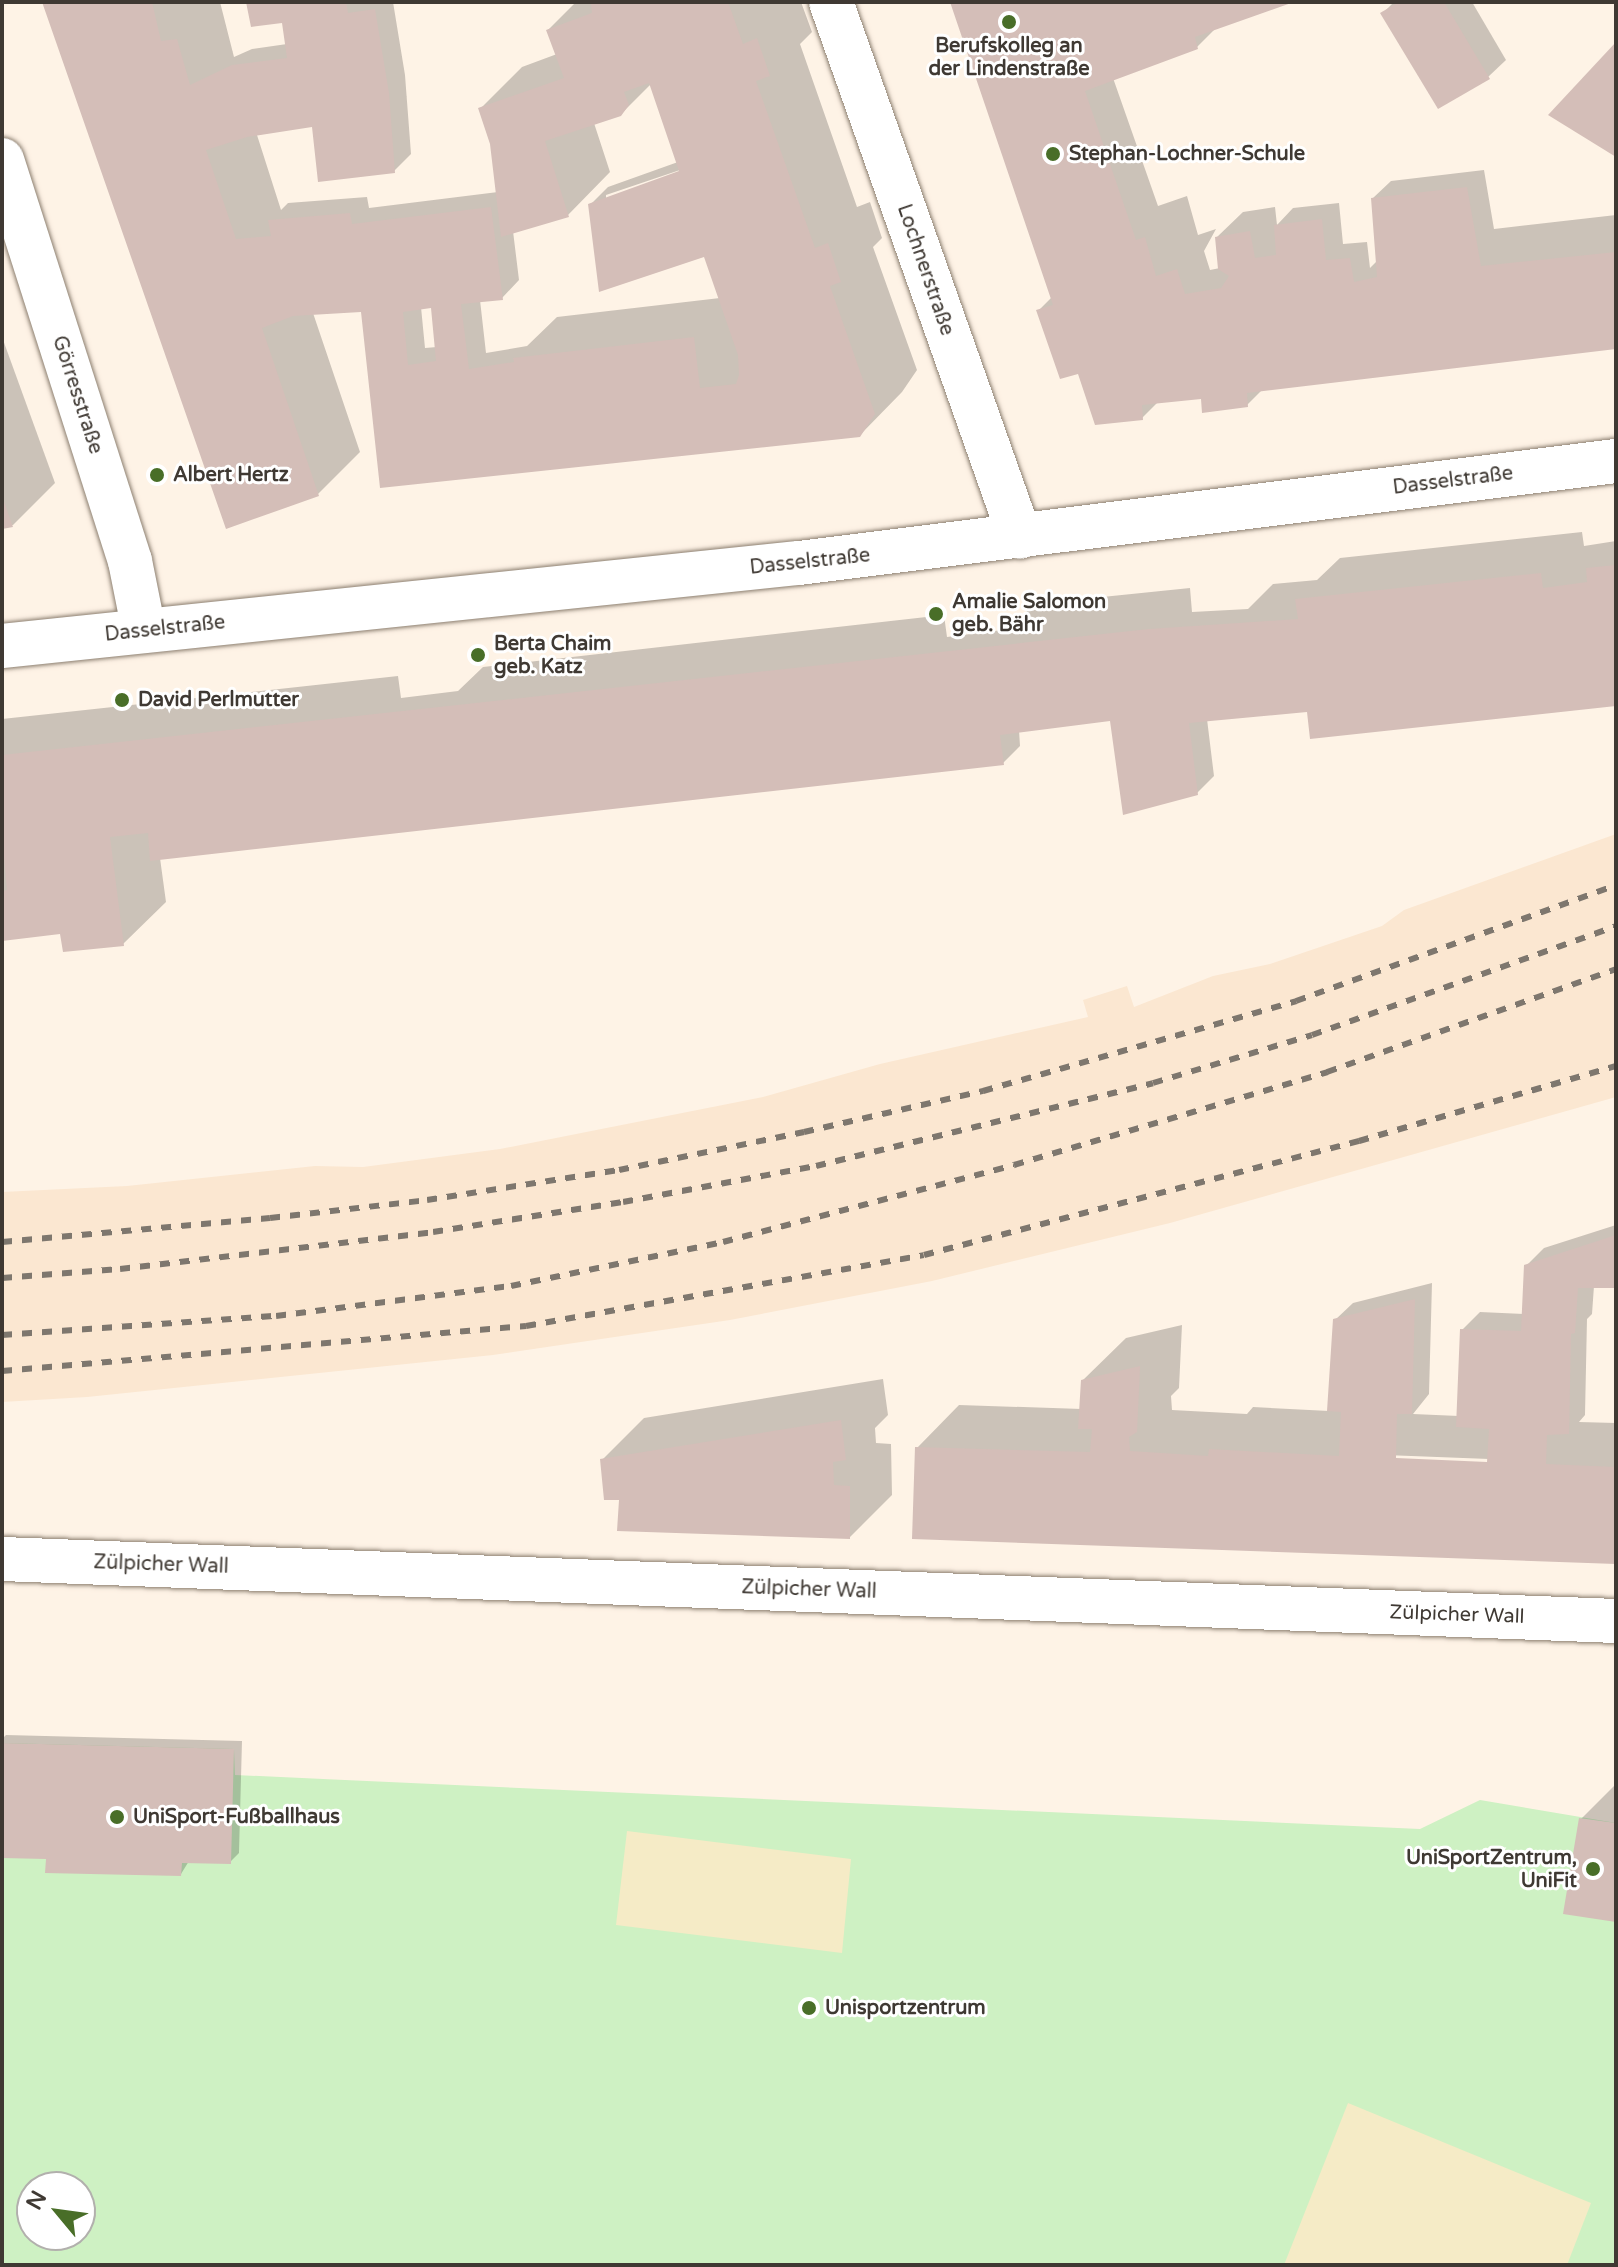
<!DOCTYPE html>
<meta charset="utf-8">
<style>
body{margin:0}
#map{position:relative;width:1618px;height:2267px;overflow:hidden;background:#fef3e6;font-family:"Varela Round",sans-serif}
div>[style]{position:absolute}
.built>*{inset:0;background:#fbe7d1}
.green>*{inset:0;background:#cef1c3}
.sand>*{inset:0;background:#f5ebc6}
.shadow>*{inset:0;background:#0003}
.building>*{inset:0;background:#d4beb8}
.roads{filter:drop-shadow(0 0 2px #8c7f70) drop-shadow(0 0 2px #8c7f70)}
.minor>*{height:44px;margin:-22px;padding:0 22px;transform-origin:22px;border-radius:22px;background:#fff}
.rail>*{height:6px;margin-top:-3px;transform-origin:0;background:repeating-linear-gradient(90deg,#7e776e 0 10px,transparent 0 20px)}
.dots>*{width:22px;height:22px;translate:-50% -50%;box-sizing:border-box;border:4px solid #fff;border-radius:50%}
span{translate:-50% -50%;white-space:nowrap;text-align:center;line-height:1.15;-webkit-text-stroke:6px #fff;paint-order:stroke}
.poi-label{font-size:20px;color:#3f3933;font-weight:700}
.left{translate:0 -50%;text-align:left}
.right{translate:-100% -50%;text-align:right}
.street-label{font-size:20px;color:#3f3933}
.frame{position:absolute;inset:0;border:4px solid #3f3933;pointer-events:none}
.north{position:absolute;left:16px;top:2171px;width:80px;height:80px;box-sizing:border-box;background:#fff;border:2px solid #b2b0ad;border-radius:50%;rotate:299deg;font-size:22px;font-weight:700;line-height:32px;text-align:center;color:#3f3933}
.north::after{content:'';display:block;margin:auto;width:28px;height:36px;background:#496e28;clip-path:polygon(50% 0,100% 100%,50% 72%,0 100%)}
</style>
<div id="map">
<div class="built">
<div style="clip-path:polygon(1616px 834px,1616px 1097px,1170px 1223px,932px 1281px,730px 1320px,493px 1355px,87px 1397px,2px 1402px,2px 1192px,127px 1186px,315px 1166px,363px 1167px,500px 1149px,763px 1097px,880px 1064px,1088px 1017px,1083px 1000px,1127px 986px,1134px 1007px,1213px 976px,1270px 964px,1382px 926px,1404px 910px)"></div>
</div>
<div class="green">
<div style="clip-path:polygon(evenodd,2px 1743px,234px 1749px,235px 1775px,1420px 1829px,1480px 1800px,1616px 1823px,1616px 2265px,2px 2265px,2px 1743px,32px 2187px,80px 2187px,80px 2235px,32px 2235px,32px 2187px)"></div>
</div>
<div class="sand">
<div style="clip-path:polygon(627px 1831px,851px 1859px,842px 1953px,616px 1925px)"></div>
<div style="clip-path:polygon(1348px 2103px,1591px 2203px,1567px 2265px,1284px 2265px)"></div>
</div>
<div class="shadow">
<div style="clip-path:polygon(evenodd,44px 2px,220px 2px,234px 57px,252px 49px,287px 44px,284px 23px,248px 2px,393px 2px,405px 75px,411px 154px,394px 171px,314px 125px,257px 135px,281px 210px,288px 203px,367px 197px,369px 208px,498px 192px,492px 144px,480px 109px,522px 67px,557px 54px,548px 30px,576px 2px,801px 2px,812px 32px,800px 44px,857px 207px,870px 202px,882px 238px,873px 247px,917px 370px,902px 392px,860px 435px,382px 486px,363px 310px,313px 313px,360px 452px,318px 494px,44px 2px,651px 84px,678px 162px,608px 187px,590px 205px,705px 254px,720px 298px,557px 317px,527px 346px,486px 353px,480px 300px,502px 298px,519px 280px,513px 231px,568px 215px,610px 172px,594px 123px,620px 115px,651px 84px,44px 2px,683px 169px,685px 172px,606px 200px,606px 195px,683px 169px,44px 2px,433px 306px,437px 347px,425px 348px,421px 307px,433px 306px)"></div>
<div style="clip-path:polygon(952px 2px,1289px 2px,1216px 28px,1197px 47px,1113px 78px,1158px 206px,1187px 196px,1198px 235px,1216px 229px,1204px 251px,1210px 270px,1220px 268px,1217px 237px,1243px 212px,1275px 207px,1277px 225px,1293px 208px,1339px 203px,1343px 244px,1367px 242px,1370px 268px,1378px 260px,1373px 198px,1391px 181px,1484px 170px,1494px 229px,1616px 215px,1616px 347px,1263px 389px,1247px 405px,1203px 397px,1159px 401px,1142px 418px,1079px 372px,1038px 311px,1053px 296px)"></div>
<div style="clip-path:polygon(1394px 2px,1472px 2px,1506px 60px,1488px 77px,1383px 13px)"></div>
<div style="clip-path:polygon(2px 337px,55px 483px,13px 525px,2px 526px)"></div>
<div style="clip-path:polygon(1582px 532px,1584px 546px,1616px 541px,1616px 704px,1308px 710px,1207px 719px,1214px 776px,1197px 793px,1112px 719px,1019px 730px,1020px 746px,1003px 763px,160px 858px,166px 902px,123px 944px,62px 932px,2px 938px,2px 854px,6px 854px,2px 833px,2px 719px,398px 676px,401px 698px,458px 691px,483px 667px,944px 615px,947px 637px,1010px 629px,1034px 604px,1190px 588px,1192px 612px,1248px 609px,1273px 584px,1317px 580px,1340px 558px)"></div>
<div style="clip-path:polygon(evenodd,1616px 1225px,1616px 1286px,1594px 1286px,1592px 1314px,1587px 1319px,1585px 1415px,1579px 1422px,1616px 1423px,1616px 1562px,917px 1448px,959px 1405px,1082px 1409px,1083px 1380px,1126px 1338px,1182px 1325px,1179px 1388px,1171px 1396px,1172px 1410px,1247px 1414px,1253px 1407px,1329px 1411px,1335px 1320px,1353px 1303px,1432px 1283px,1429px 1394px,1413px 1414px,1459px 1416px,1462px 1330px,1480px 1312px,1524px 1314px,1526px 1266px,1544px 1248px,1616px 1225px,1385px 1455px,1489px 1459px,1489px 1463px,1385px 1459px,1385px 1455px)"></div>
<div style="clip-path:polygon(883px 1379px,888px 1415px,875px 1428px,876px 1443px,891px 1444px,892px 1495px,850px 1537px,621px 1498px,602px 1460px,644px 1418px)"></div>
<div style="clip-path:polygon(6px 1735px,242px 1741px,239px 1853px,230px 1862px,189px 1861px,181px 1874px,48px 1857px,2px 1856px,2px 1739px)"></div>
<div style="clip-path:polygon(1616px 1784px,1616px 1920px,1581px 1819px)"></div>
</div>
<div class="building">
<div style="clip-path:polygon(evenodd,42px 2px,152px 2px,161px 41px,177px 39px,190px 85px,232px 65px,287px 58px,282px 23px,251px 27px,246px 2px,346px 2px,348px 13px,375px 9px,389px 93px,395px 173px,318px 182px,312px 127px,247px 137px,206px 150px,236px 239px,271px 236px,268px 220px,350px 213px,352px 224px,491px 207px,503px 300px,461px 304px,469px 369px,514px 362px,513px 358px,694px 337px,700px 388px,736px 384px,739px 375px,738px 355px,704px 257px,599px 292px,588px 204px,679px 171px,649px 83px,624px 92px,629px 105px,621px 116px,545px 141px,569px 217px,501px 237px,490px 144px,478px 108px,564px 78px,546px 30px,592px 13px,591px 2px,728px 2px,743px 44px,757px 38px,770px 76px,756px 81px,815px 248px,828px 243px,841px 282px,830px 286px,875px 414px,860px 437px,380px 488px,361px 312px,293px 316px,262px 328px,319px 496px,226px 529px,42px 2px,431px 308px,436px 361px,408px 365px,403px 312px,431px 308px)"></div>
<div style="clip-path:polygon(950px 2px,1294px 2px,1195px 37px,1198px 49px,1085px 91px,1136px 240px,1145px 237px,1156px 276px,1177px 269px,1185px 294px,1221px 288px,1229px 276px,1218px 269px,1215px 237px,1250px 231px,1255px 258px,1276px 255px,1274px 225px,1322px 219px,1326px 260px,1350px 258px,1354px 282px,1377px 277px,1371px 198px,1467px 187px,1481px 266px,1616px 252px,1616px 349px,1247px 393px,1248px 407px,1202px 413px,1201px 399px,1142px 405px,1143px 420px,1095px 425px,1078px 374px,1060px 379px,1036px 310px,1053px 305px)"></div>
<div style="clip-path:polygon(1399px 2px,1444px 2px,1490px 79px,1438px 109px,1380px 13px)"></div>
<div style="clip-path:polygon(1616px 42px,1616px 157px,1548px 115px)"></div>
<div style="clip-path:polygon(2px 496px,13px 527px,2px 529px)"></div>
<div style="clip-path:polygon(1616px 565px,1616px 706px,1310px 739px,1307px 712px,1189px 723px,1198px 795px,1123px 815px,1110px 721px,1000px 735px,1004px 765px,150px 861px,148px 833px,110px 837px,124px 946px,63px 952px,60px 934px,2px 941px,2px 891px,7px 890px,2px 836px,2px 755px,1149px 629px,1298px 619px,1295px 599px,1541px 573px,1543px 588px,1587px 582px,1586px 568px)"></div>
<div style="clip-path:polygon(1616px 1235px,1616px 1288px,1578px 1288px,1575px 1333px,1571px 1334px,1569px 1434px,1547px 1435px,1546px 1464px,1616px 1467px,1616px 1564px,912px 1539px,915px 1447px,1090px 1452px,1092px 1429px,1078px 1429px,1081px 1380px,1140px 1366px,1137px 1432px,1129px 1437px,1130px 1451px,1208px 1456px,1209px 1449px,1339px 1456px,1341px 1412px,1327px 1411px,1333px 1319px,1415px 1299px,1412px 1414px,1397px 1414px,1396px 1458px,1487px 1462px,1489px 1429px,1456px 1427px,1460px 1329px,1521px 1331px,1524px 1265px)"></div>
<div style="clip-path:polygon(841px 1420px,846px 1460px,833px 1462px,834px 1485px,850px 1486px,850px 1539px,617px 1531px,619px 1500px,604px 1500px,600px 1459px)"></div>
<div style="clip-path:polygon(2px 1743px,234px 1749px,231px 1864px,182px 1863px,181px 1876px,45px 1873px,46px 1859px,2px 1858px)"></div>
<div style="clip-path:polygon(1579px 1818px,1616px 1823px,1616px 1922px,1563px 1914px)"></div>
</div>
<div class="roads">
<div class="minor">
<div style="left:831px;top:2px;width:567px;rotate:70.54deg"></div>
<div style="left:2px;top:160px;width:421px;rotate:72.3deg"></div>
<div style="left:130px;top:561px;width:71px;rotate:78.7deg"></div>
<div style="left:2px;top:646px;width:801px;rotate:-5.95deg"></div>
<div style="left:799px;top:563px;width:823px;rotate:-7.12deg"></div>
<div style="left:2px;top:1559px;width:1615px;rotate:2.2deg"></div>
</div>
</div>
<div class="rail">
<div style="left:2px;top:1242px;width:269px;rotate:-5.1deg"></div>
<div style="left:270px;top:1218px;width:158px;rotate:-6.5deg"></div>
<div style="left:427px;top:1200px;width:194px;rotate:-8.9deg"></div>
<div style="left:619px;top:1170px;width:189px;rotate:-11.6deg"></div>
<div style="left:804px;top:1132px;width:184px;rotate:-12.9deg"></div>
<div style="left:983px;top:1091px;width:326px;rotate:-16deg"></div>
<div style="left:1296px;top:1001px;width:340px;rotate:-19.9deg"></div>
<div style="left:2px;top:1278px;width:118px;rotate:-4.4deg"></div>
<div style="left:120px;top:1269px;width:315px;rotate:-6.7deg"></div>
<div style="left:433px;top:1232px;width:192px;rotate:-9deg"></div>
<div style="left:623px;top:1202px;width:196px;rotate:-10.6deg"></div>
<div style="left:816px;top:1166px;width:347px;rotate:-13.8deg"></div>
<div style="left:1153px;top:1083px;width:166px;rotate:-16.8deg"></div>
<div style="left:1312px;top:1035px;width:323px;rotate:-19.7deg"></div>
<div style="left:2px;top:1335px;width:275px;rotate:-4deg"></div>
<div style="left:276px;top:1316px;width:237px;rotate:-7.3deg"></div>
<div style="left:511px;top:1286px;width:217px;rotate:-11.7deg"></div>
<div style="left:723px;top:1242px;width:301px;rotate:-14.8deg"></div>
<div style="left:1014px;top:1165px;width:327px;rotate:-16.5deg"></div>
<div style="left:1327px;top:1072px;width:307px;rotate:-19.6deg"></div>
<div style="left:2px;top:1371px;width:526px;rotate:-4.91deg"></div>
<div style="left:526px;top:1326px;width:404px;rotate:-10.1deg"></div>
<div style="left:924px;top:1255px;width:450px;rotate:-14.7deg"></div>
<div style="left:1359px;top:1141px;width:268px;rotate:-16.3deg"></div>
</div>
<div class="dots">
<div style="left:1009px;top:22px;background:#496e28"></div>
<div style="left:1053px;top:154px;background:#496e28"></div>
<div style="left:157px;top:475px;background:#496e28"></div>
<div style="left:936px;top:614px;background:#496e28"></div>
<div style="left:478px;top:655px;background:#496e28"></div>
<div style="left:122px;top:700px;background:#496e28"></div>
<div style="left:117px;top:1817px;background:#496e28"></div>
<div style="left:1593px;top:1869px;background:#496e28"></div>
<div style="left:809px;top:2008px;background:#496e28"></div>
</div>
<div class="poi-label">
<span style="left:1009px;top:58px">Berufskolleg an<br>der Lindenstraße</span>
<span class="left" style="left:1069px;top:154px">Stephan-Lochner-Schule</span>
<span class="left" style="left:173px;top:475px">Albert Hertz</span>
<span class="left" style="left:952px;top:614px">Amalie Salomon<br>geb. Bähr</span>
<span class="left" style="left:494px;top:656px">Berta Chaim<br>geb. Katz</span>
<span class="left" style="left:138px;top:700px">David Perlmutter</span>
<span class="left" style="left:133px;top:1817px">UniSport-Fußballhaus</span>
<span class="right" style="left:1577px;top:1870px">UniSportZentrum,<br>UniFit</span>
<span class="left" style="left:825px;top:2008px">Unisportzentrum</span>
</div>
<div class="street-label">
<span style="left:925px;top:270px;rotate:71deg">Lochnerstraße</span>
<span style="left:77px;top:395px;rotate:72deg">Görresstraße</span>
<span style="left:1453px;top:481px;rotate:-7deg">Dasselstraße</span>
<span style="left:810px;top:562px;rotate:-6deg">Dasselstraße</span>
<span style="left:165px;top:629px;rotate:-6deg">Dasselstraße</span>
<span style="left:161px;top:1565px;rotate:2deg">Zülpicher Wall</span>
<span style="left:809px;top:1590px;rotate:2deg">Zülpicher Wall</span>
<span style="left:1457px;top:1615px;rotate:2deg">Zülpicher Wall</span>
</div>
<div class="frame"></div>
<div class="north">N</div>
</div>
